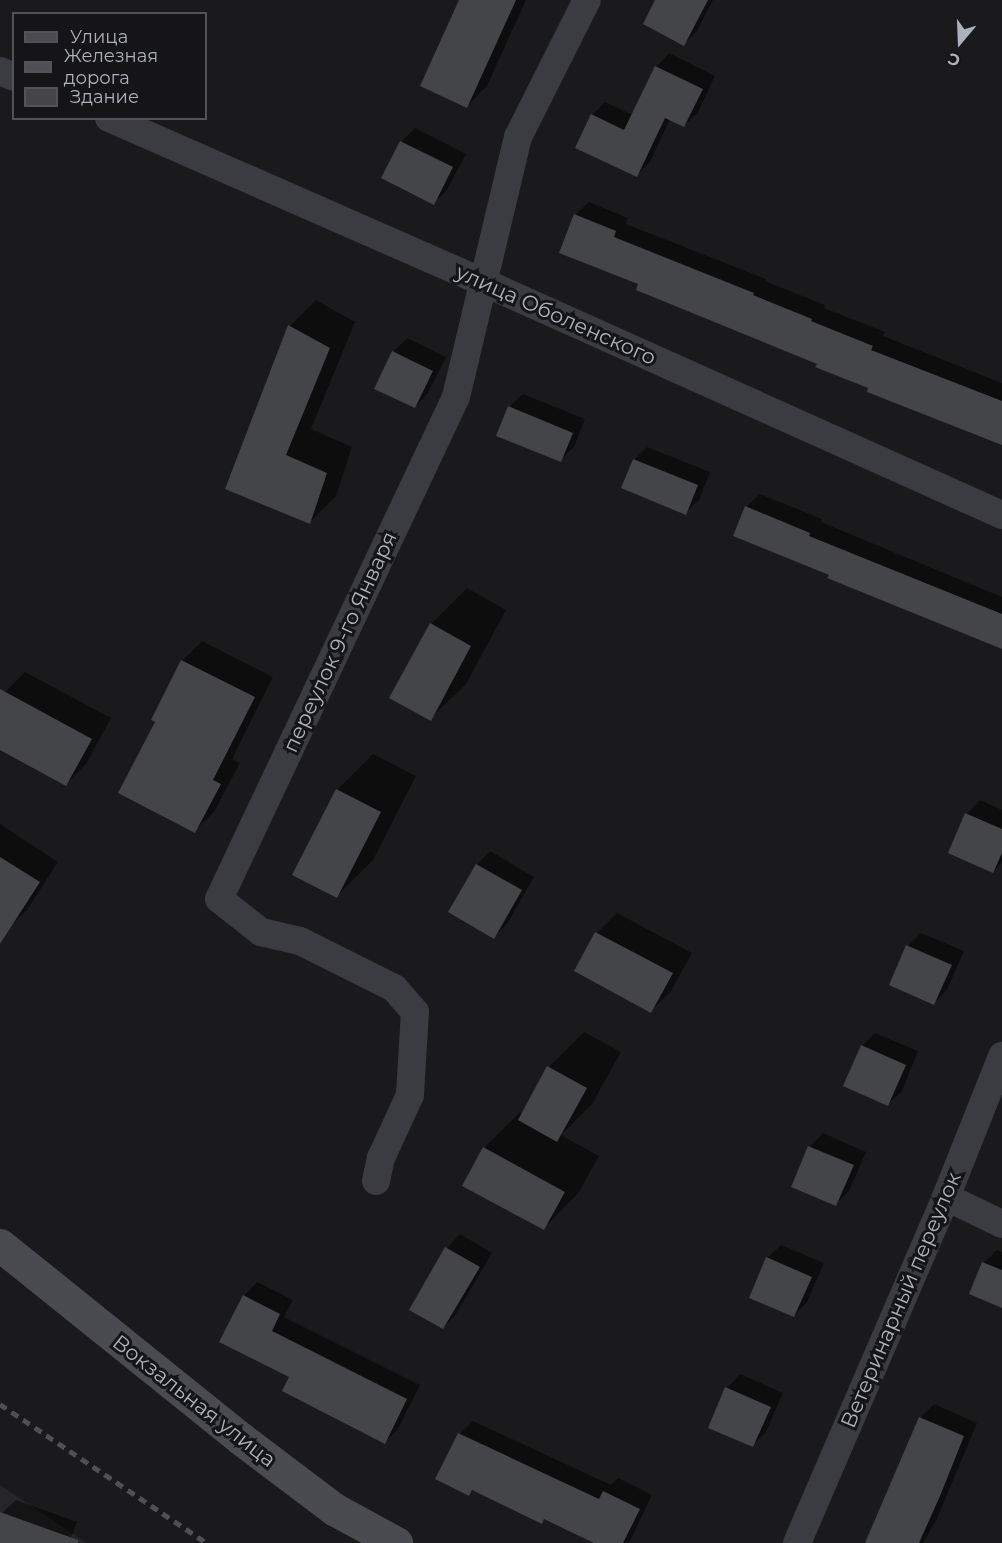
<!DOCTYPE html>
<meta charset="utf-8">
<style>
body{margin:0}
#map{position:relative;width:1002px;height:1543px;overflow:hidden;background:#1a1a1c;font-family:Montserrat,sans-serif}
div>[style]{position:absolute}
.built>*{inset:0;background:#262629}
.shadow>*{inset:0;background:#0007}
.building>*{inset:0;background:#444549}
.street>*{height:28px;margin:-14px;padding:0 14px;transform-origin:14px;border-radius:14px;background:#3b3c41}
.secondary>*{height:33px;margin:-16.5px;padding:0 16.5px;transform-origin:16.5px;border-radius:16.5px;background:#494b51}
.rail>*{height:4.5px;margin-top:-2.25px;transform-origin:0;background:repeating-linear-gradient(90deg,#4e5056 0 8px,transparent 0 14px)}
span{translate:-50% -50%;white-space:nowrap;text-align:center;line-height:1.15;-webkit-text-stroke:6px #151517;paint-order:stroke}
.street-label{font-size:21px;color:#adb1bb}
.legend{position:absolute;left:12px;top:12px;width:195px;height:108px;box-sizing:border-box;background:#151517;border:2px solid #525359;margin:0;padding:8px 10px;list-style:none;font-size:18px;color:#adb1bb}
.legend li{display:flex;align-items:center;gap:12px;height:30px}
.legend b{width:30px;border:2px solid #525359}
.north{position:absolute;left:930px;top:12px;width:60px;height:60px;-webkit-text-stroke:4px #151517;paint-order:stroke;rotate:199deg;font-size:16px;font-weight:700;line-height:24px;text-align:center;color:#adb1bb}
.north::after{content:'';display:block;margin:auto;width:21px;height:27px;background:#adb1bb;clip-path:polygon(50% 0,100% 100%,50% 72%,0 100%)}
</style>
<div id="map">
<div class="built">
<div style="clip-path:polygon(0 1485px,87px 1543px,0 1543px)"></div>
</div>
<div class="shadow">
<div style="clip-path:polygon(461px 0,526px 0,487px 86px,467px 106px)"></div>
<div style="clip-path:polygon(658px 0,713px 0,697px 31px,684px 44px)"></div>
<div style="clip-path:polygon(669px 53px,715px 76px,698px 112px,684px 126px,670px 119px,650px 162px,636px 176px,592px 115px,605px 102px,633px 115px,656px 67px)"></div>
<div style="clip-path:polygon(415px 128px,466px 154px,447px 190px,434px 203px,401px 142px)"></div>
<div style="clip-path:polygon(589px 202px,628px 218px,626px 224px,766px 279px,765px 281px,825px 305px,824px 308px,885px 332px,883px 336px,1002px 383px,1002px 444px,870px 388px,640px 283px,575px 215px)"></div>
<div style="clip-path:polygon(316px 300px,355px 322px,311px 429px,352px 447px,336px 496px,310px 522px,226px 489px,290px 326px)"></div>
<div style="clip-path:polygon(407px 338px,446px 357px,428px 393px,415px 407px,393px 352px)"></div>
<div style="clip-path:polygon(523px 394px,585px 419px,574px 447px,560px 460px,509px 407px)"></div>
<div style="clip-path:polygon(647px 447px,710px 472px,699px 500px,685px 513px,634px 460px)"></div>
<div style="clip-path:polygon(760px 494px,822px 519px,821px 522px,1002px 597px,1002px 649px,829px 577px,830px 574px,746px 507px)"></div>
<div style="clip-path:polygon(467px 588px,506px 610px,466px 684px,430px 719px,431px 624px)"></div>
<div style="clip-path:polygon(202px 641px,273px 677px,232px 759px,240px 763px,214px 812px,194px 831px,157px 722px,182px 661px)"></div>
<div style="clip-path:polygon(25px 672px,111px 718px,86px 764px,66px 784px,0 749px,0 702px,5px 692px)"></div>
<div style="clip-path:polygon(373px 754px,416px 776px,373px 860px,337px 896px,294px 874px,338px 789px)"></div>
<div style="clip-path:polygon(980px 800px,1002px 810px,1002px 862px,993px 872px,950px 853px,967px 814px)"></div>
<div style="clip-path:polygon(0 824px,58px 862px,27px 910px,7px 930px,0 925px)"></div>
<div style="clip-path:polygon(490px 851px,534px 877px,507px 924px,494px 937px,477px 865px)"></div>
<div style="clip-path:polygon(617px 913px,692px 953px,671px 991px,651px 1011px,576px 971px,597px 933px)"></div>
<div style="clip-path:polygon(921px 933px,964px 951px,947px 990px,934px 1003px,908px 946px)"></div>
<div style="clip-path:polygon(584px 1032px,621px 1052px,592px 1104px,561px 1135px,599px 1156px,579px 1192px,544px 1228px,484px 1148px,520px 1112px,522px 1114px,549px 1067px)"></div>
<div style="clip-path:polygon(875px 1033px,918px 1051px,902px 1091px,888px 1104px,862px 1046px)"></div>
<div style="clip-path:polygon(823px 1133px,866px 1152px,849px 1191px,836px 1204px,810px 1147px)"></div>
<div style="clip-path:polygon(460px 1234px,492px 1253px,456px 1314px,443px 1328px,411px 1309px,447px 1248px)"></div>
<div style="clip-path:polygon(781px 1245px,824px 1263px,807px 1302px,794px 1316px,767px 1258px)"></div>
<div style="clip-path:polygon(997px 1250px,1002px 1252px,1002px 1306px,984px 1263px)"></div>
<div style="clip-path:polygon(257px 1282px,293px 1300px,284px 1317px,420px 1385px,398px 1429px,385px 1442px,291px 1376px,244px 1296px)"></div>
<div style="clip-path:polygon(740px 1374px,783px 1393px,766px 1432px,753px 1445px,727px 1388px)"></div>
<div style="clip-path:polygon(934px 1404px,977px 1423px,936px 1521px,923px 1543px,864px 1543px,872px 1532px,920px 1418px)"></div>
<div style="clip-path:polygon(473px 1421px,611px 1485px,618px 1478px,652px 1495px,631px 1539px,627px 1543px,597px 1543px,546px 1518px,542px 1522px,474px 1489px,469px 1495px,460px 1434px)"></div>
<div style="clip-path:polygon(16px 1500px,77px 1522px,69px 1543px,0 1543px,2px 1513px)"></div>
</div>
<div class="building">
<div style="clip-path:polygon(459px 0,516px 0,467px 108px,420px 86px)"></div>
<div style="clip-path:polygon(655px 0,708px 0,684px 46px,643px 24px)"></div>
<div style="clip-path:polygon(655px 66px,703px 89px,684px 127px,665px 118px,637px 177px,575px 148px,591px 114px,624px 130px)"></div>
<div style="clip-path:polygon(400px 141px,453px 167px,434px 205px,381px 178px)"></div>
<div style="clip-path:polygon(574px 214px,616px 231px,614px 237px,754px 293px,753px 295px,812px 319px,811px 321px,873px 346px,871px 350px,1002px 401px,1002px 445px,867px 392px,868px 388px,815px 367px,817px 364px,636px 290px,638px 284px,559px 253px)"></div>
<div style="clip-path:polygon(288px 325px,330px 348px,286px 455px,327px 473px,310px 524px,225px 489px)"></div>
<div style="clip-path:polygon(392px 351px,433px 371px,415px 408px,374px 389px)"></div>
<div style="clip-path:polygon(508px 406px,573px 433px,561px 462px,496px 436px)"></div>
<div style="clip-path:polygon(633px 459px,698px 485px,686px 515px,621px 488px)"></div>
<div style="clip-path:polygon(745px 506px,810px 533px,809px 536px,1002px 614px,1002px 649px,827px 578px,829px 575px,733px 536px)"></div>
<div style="clip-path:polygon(430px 623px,471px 646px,431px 721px,389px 698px)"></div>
<div style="clip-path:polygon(181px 660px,255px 697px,213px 780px,221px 784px,195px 833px,118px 793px,155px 722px,151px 720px)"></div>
<div style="clip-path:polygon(0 689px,92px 739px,66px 786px,0 750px)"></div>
<div style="clip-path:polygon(336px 789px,381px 812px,337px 898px,292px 875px)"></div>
<div style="clip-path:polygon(965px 813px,1002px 829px,1002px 853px,993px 873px,948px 853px)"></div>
<div style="clip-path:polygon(0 857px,40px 882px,0 944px)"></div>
<div style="clip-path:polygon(476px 864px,522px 890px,494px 939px,448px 912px)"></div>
<div style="clip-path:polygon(595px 932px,673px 973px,651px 1013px,574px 971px)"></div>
<div style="clip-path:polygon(906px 945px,952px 965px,934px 1005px,889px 985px)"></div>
<div style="clip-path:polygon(861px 1045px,906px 1065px,888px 1106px,843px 1086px)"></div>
<div style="clip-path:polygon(547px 1066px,587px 1088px,557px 1142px,518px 1120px)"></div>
<div style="clip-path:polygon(808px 1146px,854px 1165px,836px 1206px,791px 1187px)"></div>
<div style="clip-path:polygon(483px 1147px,565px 1192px,544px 1230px,462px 1186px)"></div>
<div style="clip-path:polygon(445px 1247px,480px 1267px,443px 1329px,409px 1310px)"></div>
<div style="clip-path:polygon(766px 1257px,812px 1277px,794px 1317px,749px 1298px)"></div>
<div style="clip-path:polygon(982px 1262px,1002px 1270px,1002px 1308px,969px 1294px)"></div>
<div style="clip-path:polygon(243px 1295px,280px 1314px,272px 1331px,407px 1399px,385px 1444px,282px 1391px,289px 1377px,219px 1342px)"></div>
<div style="clip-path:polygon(725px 1387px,771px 1407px,753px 1447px,708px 1428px)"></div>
<div style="clip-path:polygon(919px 1417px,964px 1436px,940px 1496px,919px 1543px,865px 1543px)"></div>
<div style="clip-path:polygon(458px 1433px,599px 1499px,603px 1491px,640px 1509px,623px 1543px,594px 1543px,544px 1519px,542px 1524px,472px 1490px,469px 1496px,435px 1479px)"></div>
<div style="clip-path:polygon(0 1512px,78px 1540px,78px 1543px,0 1543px)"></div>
</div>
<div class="street">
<div style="left:0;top:71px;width:15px;rotate:23deg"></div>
<div style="left:109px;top:118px;width:408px;rotate:23.7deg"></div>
<div style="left:483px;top:282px;width:569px;rotate:24.18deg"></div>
<div style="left:376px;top:1181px;width:24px;rotate:-78deg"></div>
<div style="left:381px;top:1158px;width:69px;rotate:-65.3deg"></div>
<div style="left:410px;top:1095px;width:83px;rotate:-86.6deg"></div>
<div style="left:415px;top:1012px;width:32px;rotate:-131deg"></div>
<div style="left:394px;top:988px;width:105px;rotate:-153.4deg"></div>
<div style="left:300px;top:941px;width:40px;rotate:-167deg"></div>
<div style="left:261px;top:932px;width:53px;rotate:-141.8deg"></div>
<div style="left:219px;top:899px;width:555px;rotate:-64.73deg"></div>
<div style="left:456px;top:397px;width:267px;rotate:-76.6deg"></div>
<div style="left:518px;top:137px;width:153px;rotate:-63.3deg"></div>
<div style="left:946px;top:1197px;width:62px;rotate:25.7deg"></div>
<div style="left:797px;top:1543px;width:377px;rotate:-66.7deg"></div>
<div style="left:946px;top:1197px;width:152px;rotate:-68.3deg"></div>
</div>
<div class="secondary">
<div style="left:0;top:1245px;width:308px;rotate:38.8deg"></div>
<div style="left:240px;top:1438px;width:118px;rotate:37.1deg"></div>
<div style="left:334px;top:1509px;width:71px;rotate:28.7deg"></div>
</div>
<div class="rail">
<div style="left:0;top:1404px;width:249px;rotate:33.9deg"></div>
</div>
<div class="street-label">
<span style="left:556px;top:315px;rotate:24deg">улица Оболенского</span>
<span style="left:340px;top:642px;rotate:-65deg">переулок 9-го Января</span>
<span style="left:901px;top:1300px;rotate:-67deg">Ветеринарный переулок</span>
<span style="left:194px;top:1401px;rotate:38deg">Вокзальная улица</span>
</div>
<ul class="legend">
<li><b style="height:8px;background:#494b51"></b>Улица</li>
<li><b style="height:8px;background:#4e5056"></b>Железная дорога</li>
<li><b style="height:16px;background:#444549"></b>Здание</li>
</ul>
<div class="north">С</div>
</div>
